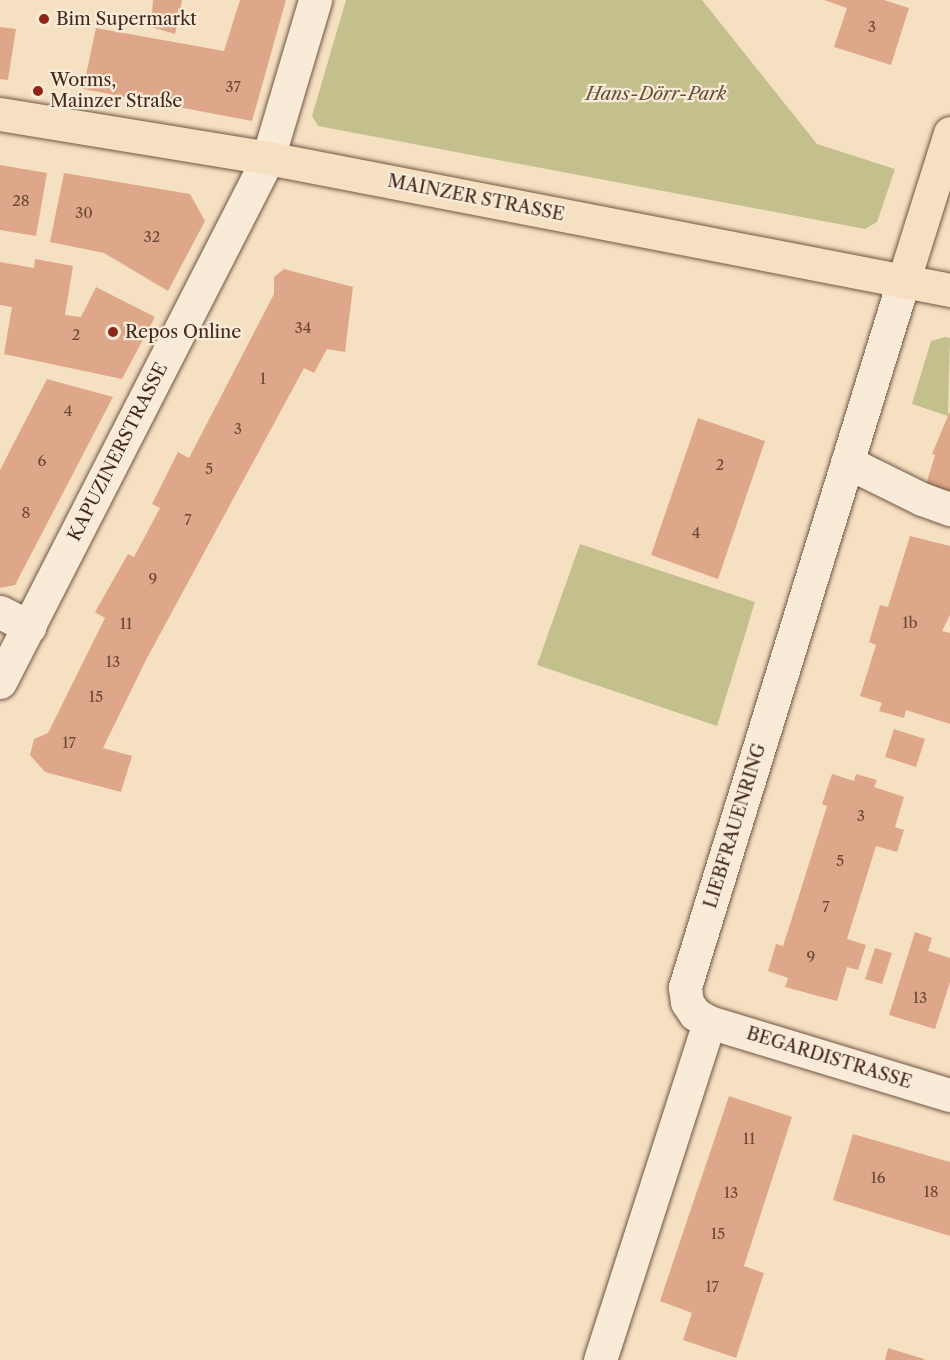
<!DOCTYPE html>
<meta charset="utf-8">
<style>
body{margin:0}
#map{position:relative;width:950px;height:1360px;overflow:hidden;background:#f6e0c2;font-family:"Libre Caslon Text",serif}
div>[style]{position:absolute}
.green>*{inset:0;background:#c4c08e}
.building>*{inset:0;background:#dfa789}
.roads{filter:drop-shadow(0 0 2px #715644) drop-shadow(0 0 2px #715644)}
.minor>*{height:33px;margin:-16.5px;padding:0 16.5px;transform-origin:16.5px;border-radius:16.5px;background:#f9ebd7}
.major>*{height:33px;margin:-16.5px;padding:0 16.5px;transform-origin:16.5px;border-radius:16.5px;background:#f6e0c2}
.dots>*{width:16px;height:16px;translate:-50% -50%;box-sizing:border-box;border:3px solid #f9ebd7;border-radius:50%}
span{translate:-50% -50%;white-space:nowrap;text-align:center;line-height:1.15;-webkit-text-stroke:4.5px #f9ebd7;paint-order:stroke}
.number-label{font-size:15px;color:#6c4836}
.number-label span{-webkit-text-stroke-width:0}
.poi-label{font-size:18px;color:#45281a}
.left{translate:0 -50%;text-align:left}
.park-label{font-size:18px;color:#654e37;font-style:italic}
.street-label{font-size:18px;color:#45281a}
</style>
<div id="map">
<div class="green">
<div style="clip-path:polygon(346px 0,702px 0,817px 144px,895px 169px,877px 222px,865px 229px,318px 126px,312px 116px)"></div>
<div style="clip-path:polygon(945px 337px,950px 338px,948px 416px,912px 404px,931px 341px)"></div>
<div style="clip-path:polygon(580px 544px,755px 602px,717px 726px,537px 665px)"></div>
</div>
<div class="building">
<div style="clip-path:polygon(153px 0,182px 0,175px 34px,151px 27px)"></div>
<div style="clip-path:polygon(240px 0,286px 0,252px 121px,83px 89px,96px 28px,224px 51px)"></div>
<div style="clip-path:polygon(824px 0,884px 0,909px 8px,891px 65px,834px 47px,847px 8px)"></div>
<div style="clip-path:polygon(0 27px,16px 29px,8px 80px,0 79px)"></div>
<div style="clip-path:polygon(0 165px,47px 173px,36px 236px,0 230px)"></div>
<div style="clip-path:polygon(64px 173px,190px 194px,205px 221px,168px 291px,104px 253px,50px 242px)"></div>
<div style="clip-path:polygon(35px 259px,73px 266px,65px 315px,81px 317px,96px 287px,155px 317px,122px 379px,4px 354px,12px 307px,0 305px,0 262px,34px 268px)"></div>
<div style="clip-path:polygon(284px 269px,353px 287px,345px 352px,327px 349px,314px 373px,304px 368px,146px 660px,103px 748px,132px 756px,121px 792px,45px 772px,30px 755px,34px 739px,48px 733px,105px 618px,95px 612px,128px 554px,134px 557px,160px 508px,152px 504px,178px 452px,189px 458px,274px 294px,274px 277px)"></div>
<div style="clip-path:polygon(47px 379px,113px 397px,15px 585px,0 588px,0 470px)"></div>
<div style="clip-path:polygon(950px 411px,950px 492px,926px 485px,935px 455px,932px 454px)"></div>
<div style="clip-path:polygon(698px 418px,765px 441px,718px 579px,651px 555px)"></div>
<div style="clip-path:polygon(910px 536px,950px 546px,950px 615px,942px 631px,950px 633px,950px 724px,906px 710px,904px 718px,879px 711px,882px 703px,860px 696px,876px 645px,869px 642px,880px 605px,888px 607px)"></div>
<div style="clip-path:polygon(894px 729px,925px 739px,916px 767px,885px 757px)"></div>
<div style="clip-path:polygon(832px 774px,854px 781px,856px 774px,877px 780px,874px 787px,904px 797px,895px 827px,904px 830px,897px 852px,876px 846px,847px 939px,866px 945px,858px 970px,847px 967px,837px 1001px,785px 987px,788px 978px,768px 971px,776px 944px,783px 946px,791px 921px,827px 806px,822px 804px)"></div>
<div style="clip-path:polygon(915px 932px,932px 938px,928px 951px,950px 958px,950px 982px,935px 1029px,889px 1015px)"></div>
<div style="clip-path:polygon(875px 948px,892px 953px,882px 984px,865px 979px)"></div>
<div style="clip-path:polygon(729px 1096px,792px 1117px,744px 1266px,764px 1273px,736px 1358px,683px 1340px,692px 1313px,660px 1301px)"></div>
<div style="clip-path:polygon(853px 1134px,950px 1162px,950px 1236px,833px 1200px)"></div>
<div style="clip-path:polygon(888px 1348px,924px 1359px,924px 1360px,885px 1360px)"></div>
</div>
<div class="roads">
<div class="minor">
<div style="left:847px;top:462px;width:84px;rotate:26.3deg"></div>
<div style="left:922px;top:499px;width:30px;rotate:20deg"></div>
<div style="left:0;top:612px;width:33px;rotate:27deg"></div>
<div style="left:0;top:682px;width:589px;rotate:-62.91deg"></div>
<div style="left:268px;top:158px;width:165px;rotate:-73.4deg"></div>
<div style="left:709px;top:1022px;width:252px;rotate:16.9deg"></div>
<div style="left:600px;top:1360px;width:355px;rotate:-72.1deg"></div>
<div style="left:709px;top:1022px;width:16px;rotate:-150deg"></div>
<div style="left:695px;top:1014px;width:14px;rotate:-124deg"></div>
<div style="left:687px;top:1002px;width:15px;rotate:-98deg"></div>
<div style="left:685px;top:987px;width:738px;rotate:-72.82deg"></div>
</div>
<div class="major">
<div style="left:0;top:114px;width:272px;rotate:9.3deg"></div>
<div style="left:268px;top:158px;width:695px;rotate:10.95deg"></div>
<div style="left:903px;top:282px;width:156px;rotate:-72.5deg"></div>
</div>
</div>
<div class="dots">
<div style="left:44px;top:19px;background:#8f2418"></div>
<div style="left:38px;top:91px;background:#8f2418"></div>
<div style="left:113px;top:332px;background:#8f2418"></div>
</div>
<div class="number-label">
<span style="left:872px;top:27px">3</span>
<span style="left:233px;top:87px">37</span>
<span style="left:21px;top:201px">28</span>
<span style="left:84px;top:213px">30</span>
<span style="left:152px;top:237px">32</span>
<span style="left:303px;top:328px">34</span>
<span style="left:76px;top:335px">2</span>
<span style="left:263px;top:379px">1</span>
<span style="left:68px;top:411px">4</span>
<span style="left:238px;top:429px">3</span>
<span style="left:42px;top:461px">6</span>
<span style="left:720px;top:465px">2</span>
<span style="left:209px;top:469px">5</span>
<span style="left:26px;top:513px">8</span>
<span style="left:188px;top:520px">7</span>
<span style="left:696px;top:533px">4</span>
<span style="left:153px;top:579px">9</span>
<span style="left:910px;top:623px">1b</span>
<span style="left:126px;top:624px">11</span>
<span style="left:113px;top:662px">13</span>
<span style="left:96px;top:697px">15</span>
<span style="left:69px;top:743px">17</span>
<span style="left:861px;top:816px">3</span>
<span style="left:840px;top:861px">5</span>
<span style="left:826px;top:907px">7</span>
<span style="left:811px;top:957px">9</span>
<span style="left:920px;top:998px">13</span>
<span style="left:749px;top:1139px">11</span>
<span style="left:878px;top:1178px">16</span>
<span style="left:931px;top:1192px">18</span>
<span style="left:731px;top:1193px">13</span>
<span style="left:718px;top:1234px">15</span>
<span style="left:712px;top:1287px">17</span>
</div>
<div class="poi-label">
<span class="left" style="left:56px;top:19px">Bim Supermarkt</span>
<span class="left" style="left:50px;top:91px">Worms,<br>Mainzer Straße</span>
<span class="left" style="left:125px;top:332px">Repos Online</span>
</div>
<div class="park-label">
<span style="left:656px;top:94px">Hans-Dörr-Park</span>
</div>
<div class="street-label">
<span style="left:476px;top:198px;rotate:11deg">MAINZER STRASSE</span>
<span style="left:118px;top:452px;rotate:-63deg">KAPUZINERSTRASSE</span>
<span style="left:735px;top:826px;rotate:-73deg">LIEBFRAUENRING</span>
<span style="left:829px;top:1058px;rotate:17deg">BEGARDISTRASSE</span>
</div>
</div>
